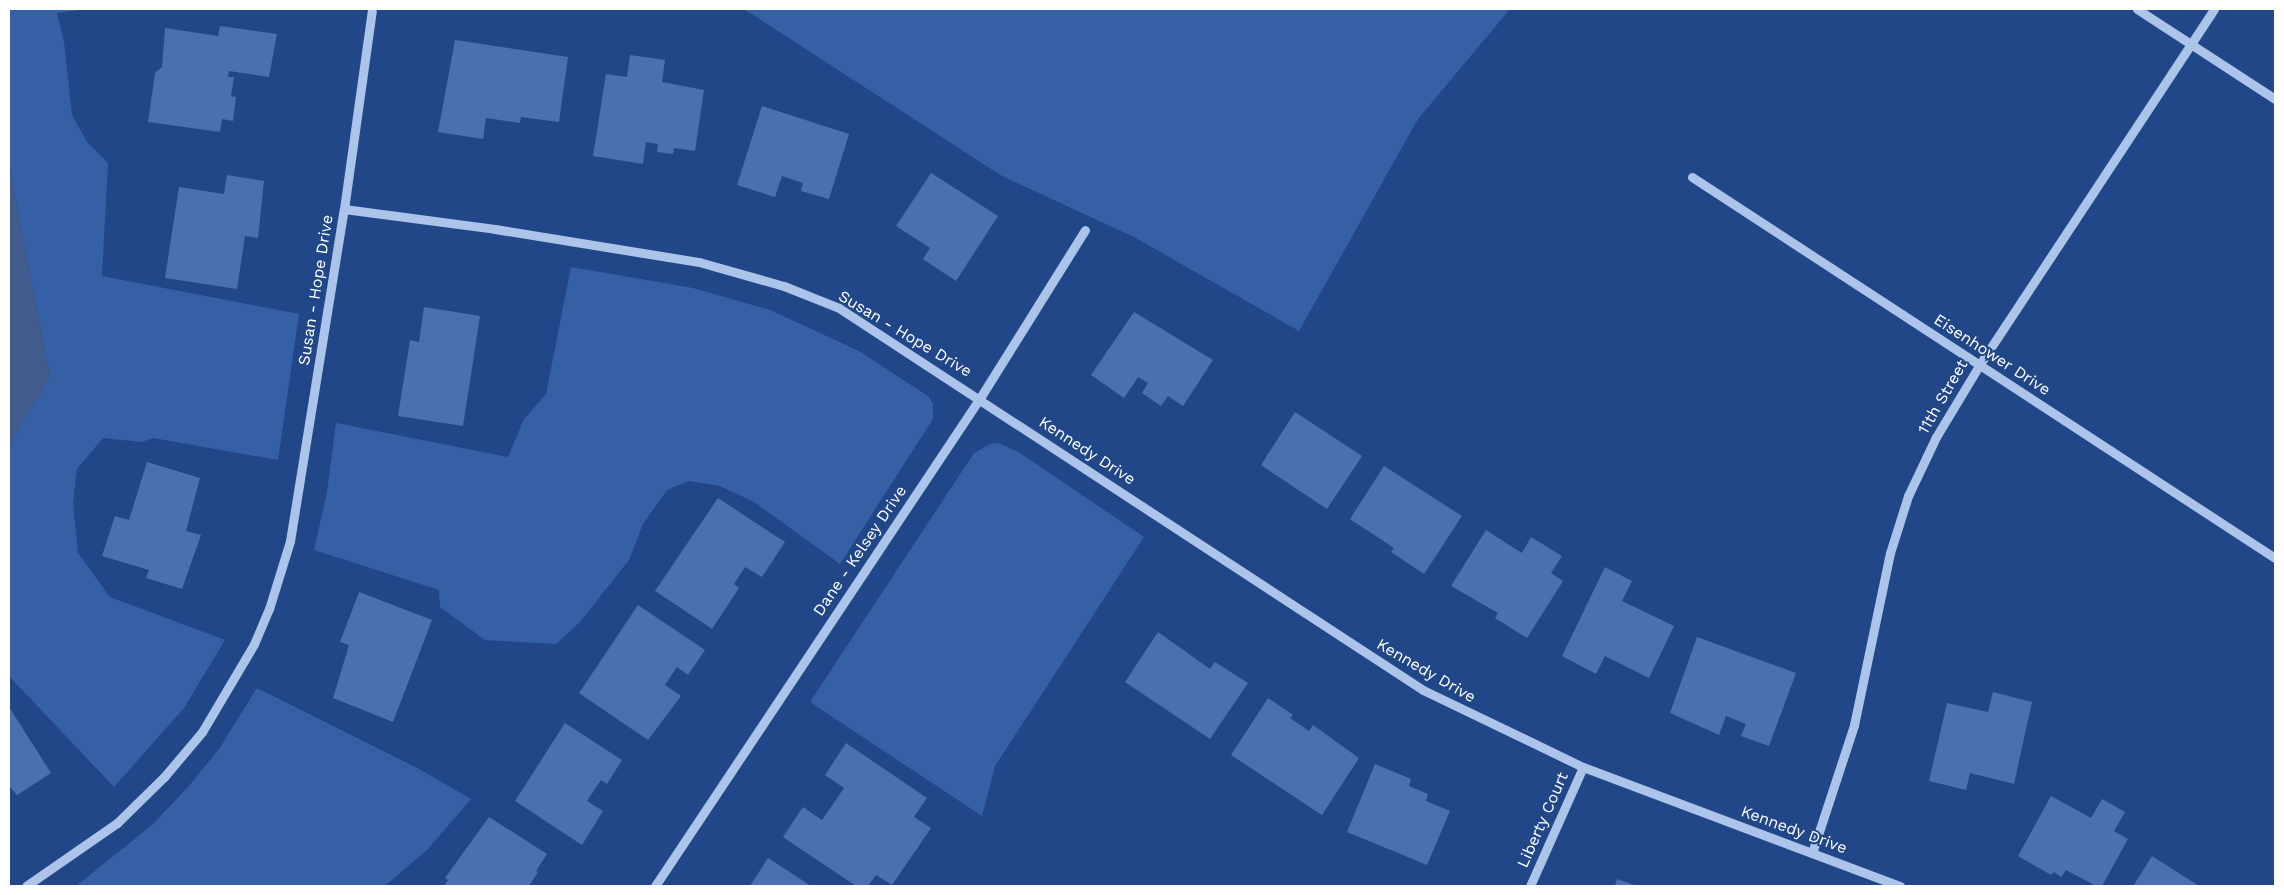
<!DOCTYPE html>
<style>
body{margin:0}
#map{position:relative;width:2284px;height:895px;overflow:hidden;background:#214788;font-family:"Work Sans",sans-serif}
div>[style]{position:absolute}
.green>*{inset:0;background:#3560a5}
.water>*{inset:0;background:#415c8c}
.building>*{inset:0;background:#4a70b1}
.minor>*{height:9px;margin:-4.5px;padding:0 4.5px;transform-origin:4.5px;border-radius:4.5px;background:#adc4ea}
span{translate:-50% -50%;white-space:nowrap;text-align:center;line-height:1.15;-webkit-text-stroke:4px #214788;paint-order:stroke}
.street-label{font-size:16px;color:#fff}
.frame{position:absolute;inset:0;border:10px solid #fff;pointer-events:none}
</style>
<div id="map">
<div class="green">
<div style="clip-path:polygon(9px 9px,87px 9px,57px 13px,64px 42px,72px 115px,87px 142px,108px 163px,102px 276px,299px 314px,278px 460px,153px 438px,142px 442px,103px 438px,77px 469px,73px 503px,78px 553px,110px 597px,225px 640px,184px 708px,114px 787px,9px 676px,9px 446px,50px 377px,9px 165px)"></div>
<div style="clip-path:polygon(744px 9px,1510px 9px,1418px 119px,1299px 331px,1134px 237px,1002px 176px)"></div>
<div style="clip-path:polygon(571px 267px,693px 288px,770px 310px,859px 351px,928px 396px,933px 404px,933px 419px,840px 564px,754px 502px,720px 486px,689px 481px,667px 490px,643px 524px,629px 560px,580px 622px,556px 644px,485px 640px,440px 607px,439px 590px,314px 550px,327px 492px,336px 423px,508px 457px,524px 419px,546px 394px)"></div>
<div style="clip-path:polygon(999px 443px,1020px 453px,1144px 537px,995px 766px,982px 816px,810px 702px,974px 453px,990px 444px)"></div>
<div style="clip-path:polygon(257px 688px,419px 769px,471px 799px,428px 849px,385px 886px,76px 886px,152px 825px,189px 786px,219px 749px)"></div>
</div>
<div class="water">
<div style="clip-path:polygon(9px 165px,50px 377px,9px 446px)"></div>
</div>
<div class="building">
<div style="clip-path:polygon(220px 26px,277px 34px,269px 77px,229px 71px,228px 77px,234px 77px,231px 96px,236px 97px,233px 121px,222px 119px,220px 132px,148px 122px,155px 73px,162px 67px,165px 28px,218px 36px)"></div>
<div style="clip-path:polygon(455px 40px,568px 57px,559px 122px,521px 117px,520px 123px,486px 118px,483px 139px,438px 132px)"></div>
<div style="clip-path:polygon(630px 55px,665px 60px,662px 82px,704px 90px,695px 151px,674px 148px,673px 154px,657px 152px,658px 144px,646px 142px,643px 164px,593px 156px,606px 74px,627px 77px)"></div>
<div style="clip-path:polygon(762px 106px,849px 134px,829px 199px,801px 191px,803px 183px,782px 176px,775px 197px,737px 185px)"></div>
<div style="clip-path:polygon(931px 173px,998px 216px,956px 281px,923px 259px,930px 248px,896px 226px)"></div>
<div style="clip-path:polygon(227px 175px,264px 181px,258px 238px,245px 236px,237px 289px,165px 278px,179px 187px,224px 194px)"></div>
<div style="clip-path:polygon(424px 307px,480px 316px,463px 426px,398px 416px,410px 340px,419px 342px)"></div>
<div style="clip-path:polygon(1134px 312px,1213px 360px,1183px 406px,1168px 396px,1161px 406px,1142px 393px,1148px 383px,1138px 377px,1124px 398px,1091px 375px)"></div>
<div style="clip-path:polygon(1295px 412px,1362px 456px,1327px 509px,1261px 465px)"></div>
<div style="clip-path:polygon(147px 462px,200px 478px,186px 531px,201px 535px,182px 589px,146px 578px,149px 570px,102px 556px,115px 516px,129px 520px)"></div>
<div style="clip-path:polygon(1384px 466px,1462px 516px,1424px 574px,1391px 552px,1394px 548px,1350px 519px)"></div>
<div style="clip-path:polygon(718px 498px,785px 542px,762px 577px,745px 567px,734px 584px,739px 588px,712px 629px,655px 591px)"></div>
<div style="clip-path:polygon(1486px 530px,1522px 553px,1531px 537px,1562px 556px,1551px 573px,1563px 581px,1527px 638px,1495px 618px,1498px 613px,1451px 586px)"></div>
<div style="clip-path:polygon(1605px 567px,1632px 581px,1622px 601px,1674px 626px,1649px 678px,1605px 656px,1596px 674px,1562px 656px)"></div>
<div style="clip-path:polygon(359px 592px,432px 620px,393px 722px,333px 698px,349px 645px,340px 642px)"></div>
<div style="clip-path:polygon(638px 605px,705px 650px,688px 675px,677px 667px,665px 685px,681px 696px,648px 740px,579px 693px)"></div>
<div style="clip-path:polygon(1158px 632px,1210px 669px,1215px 662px,1248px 683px,1210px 739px,1125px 682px)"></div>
<div style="clip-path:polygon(1697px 637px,1796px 673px,1769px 746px,1741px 736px,1746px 724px,1726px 716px,1719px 735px,1670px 713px)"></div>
<div style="clip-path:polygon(1993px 692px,2032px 702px,2014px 784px,1970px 773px,1966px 790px,1929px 781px,1947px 703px,1988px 712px)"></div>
<div style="clip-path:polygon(1268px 698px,1293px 715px,1290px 718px,1309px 731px,1313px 725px,1359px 758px,1322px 815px,1231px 755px)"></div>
<div style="clip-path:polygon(9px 707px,51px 773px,17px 795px,9px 786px)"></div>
<div style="clip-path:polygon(565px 723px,622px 760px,607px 784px,601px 780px,587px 801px,603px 811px,582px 845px,515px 801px)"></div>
<div style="clip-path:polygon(846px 743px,927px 798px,914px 817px,931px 828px,892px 885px,876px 875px,868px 886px,856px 886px,783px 837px,803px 807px,822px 820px,844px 788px,825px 775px)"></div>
<div style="clip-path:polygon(1375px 764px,1411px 779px,1409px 786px,1428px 794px,1426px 801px,1450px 811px,1427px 865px,1347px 832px)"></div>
<div style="clip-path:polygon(2051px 796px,2091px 818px,2102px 799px,2125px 812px,2114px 831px,2128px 839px,2102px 886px,2096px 886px,2066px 870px,2061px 877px,2054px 872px,2051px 875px,2018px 856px)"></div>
<div style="clip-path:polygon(489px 817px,547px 854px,536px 871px,538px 872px,529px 886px,444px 886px,448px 880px,445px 878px)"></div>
<div style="clip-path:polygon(2152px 856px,2199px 886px,2133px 886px)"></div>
<div style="clip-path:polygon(768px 858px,811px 886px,750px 886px)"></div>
<div style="clip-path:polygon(1617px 879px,1637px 886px,1615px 886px)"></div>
</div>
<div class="minor">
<div style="left:2137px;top:9px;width:165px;rotate:33.1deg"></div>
<div style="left:1692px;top:177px;width:696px;rotate:33.17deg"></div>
<div style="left:344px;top:209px;width:200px;rotate:-82deg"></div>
<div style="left:1812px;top:853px;width:135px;rotate:-71.8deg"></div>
<div style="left:1854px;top:725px;width:176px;rotate:-78.2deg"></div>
<div style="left:1890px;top:553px;width:60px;rotate:-72.5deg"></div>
<div style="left:1908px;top:496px;width:65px;rotate:-64.6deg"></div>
<div style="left:1936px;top:437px;width:85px;rotate:-58.9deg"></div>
<div style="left:1980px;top:364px;width:425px;rotate:-56.6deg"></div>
<div style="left:26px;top:886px;width:111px;rotate:-34.7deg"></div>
<div style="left:117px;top:823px;width:66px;rotate:-44.4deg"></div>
<div style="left:164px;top:777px;width:59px;rotate:-49.8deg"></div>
<div style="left:202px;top:732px;width:102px;rotate:-59.4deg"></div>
<div style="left:254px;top:644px;width:38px;rotate:-67deg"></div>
<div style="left:269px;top:609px;width:71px;rotate:-72.8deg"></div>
<div style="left:290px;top:541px;width:336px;rotate:-80.8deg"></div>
<div style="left:344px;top:209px;width:152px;rotate:7.5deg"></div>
<div style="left:495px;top:229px;width:207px;rotate:9.2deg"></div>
<div style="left:699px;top:262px;width:88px;rotate:15.8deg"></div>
<div style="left:784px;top:286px;width:59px;rotate:21.8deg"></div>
<div style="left:839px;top:308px;width:698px;rotate:33.19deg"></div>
<div style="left:1423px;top:690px;width:178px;rotate:25.7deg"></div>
<div style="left:1583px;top:767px;width:339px;rotate:20.6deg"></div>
<div style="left:655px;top:886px;width:586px;rotate:-56.34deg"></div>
<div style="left:980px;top:398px;width:198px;rotate:-58deg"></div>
<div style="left:1530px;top:886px;width:130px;rotate:-66deg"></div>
</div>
<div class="street-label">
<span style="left:316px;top:290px;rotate:-81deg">Susan - Hope Drive</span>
<span style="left:905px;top:334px;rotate:31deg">Susan - Hope Drive</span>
<span style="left:1992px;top:355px;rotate:33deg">Eisenhower Drive</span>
<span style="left:1943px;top:397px;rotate:-60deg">11th Street</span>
<span style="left:1087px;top:451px;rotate:33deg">Kennedy Drive</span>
<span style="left:860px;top:551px;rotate:-56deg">Dane - Kelsey Drive</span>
<span style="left:1426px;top:671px;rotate:30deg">Kennedy Drive</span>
<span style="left:1543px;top:820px;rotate:-66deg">Liberty Court</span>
<span style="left:1794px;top:830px;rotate:20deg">Kennedy Drive</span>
</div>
<div class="frame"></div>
</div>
